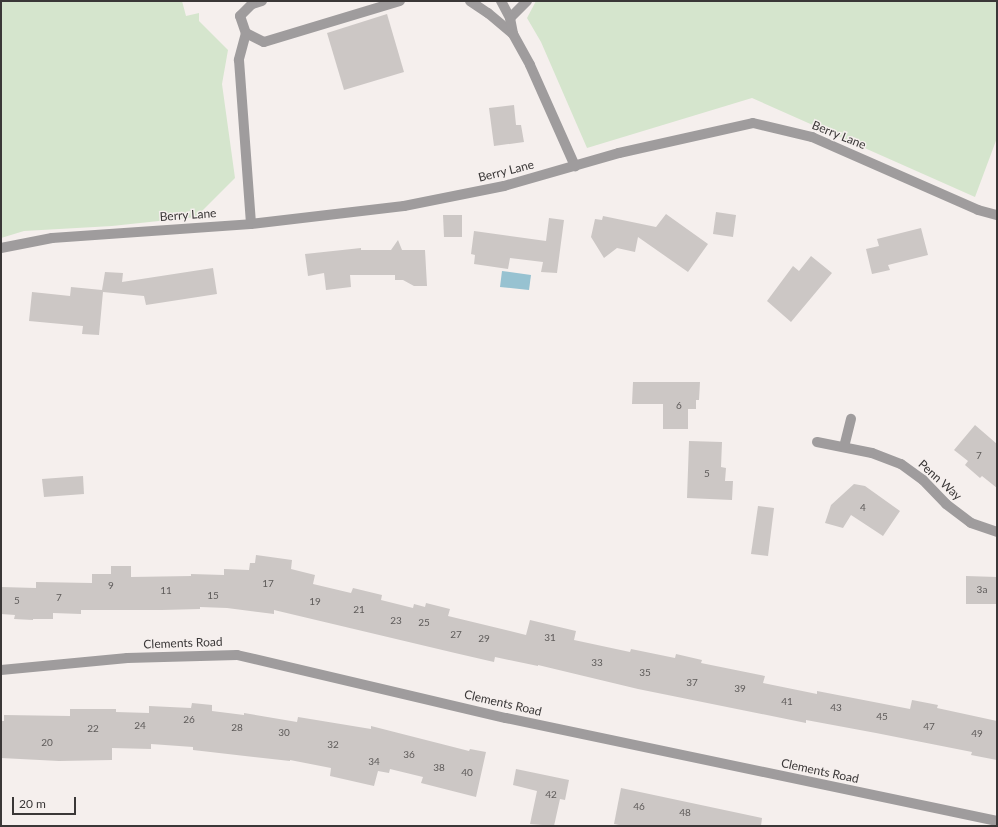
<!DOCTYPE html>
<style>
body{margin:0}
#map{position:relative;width:998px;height:827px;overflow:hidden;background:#f5efed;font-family:Lato,sans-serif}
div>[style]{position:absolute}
.green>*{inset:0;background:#d5e5cd}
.water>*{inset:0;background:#97c2d1}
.building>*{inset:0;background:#ccc7c5}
.lane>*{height:10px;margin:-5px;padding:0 5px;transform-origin:5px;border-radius:5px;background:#9f9c9d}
.street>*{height:10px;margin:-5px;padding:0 5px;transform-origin:5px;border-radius:5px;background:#9f9c9d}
span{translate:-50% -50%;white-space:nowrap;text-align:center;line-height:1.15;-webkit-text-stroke:3px #f5efed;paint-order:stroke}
.number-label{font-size:10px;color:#5e5b5a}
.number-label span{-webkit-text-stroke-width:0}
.street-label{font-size:12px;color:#3a3737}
.frame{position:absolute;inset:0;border:2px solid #3a3737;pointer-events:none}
.scale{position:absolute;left:12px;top:797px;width:64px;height:18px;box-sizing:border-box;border:2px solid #3a3737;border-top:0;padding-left:5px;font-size:12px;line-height:14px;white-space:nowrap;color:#3a3737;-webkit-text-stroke:3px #f5efed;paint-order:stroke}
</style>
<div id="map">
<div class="green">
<div style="clip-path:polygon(1px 1px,182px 1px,186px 16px,199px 13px,199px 21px,228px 50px,222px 84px,235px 178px,196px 217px,112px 226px,24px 231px,1px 238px)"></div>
<div style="clip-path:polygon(536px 1px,997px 1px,997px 138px,975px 197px,752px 98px,587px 148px,541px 42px,527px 18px)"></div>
</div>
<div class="water">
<div style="clip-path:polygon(502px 271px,531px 275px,529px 290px,500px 287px)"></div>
</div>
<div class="building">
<div style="clip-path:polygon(387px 14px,404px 72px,344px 90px,327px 33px)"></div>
<div style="clip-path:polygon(514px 105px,516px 125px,521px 125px,524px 142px,494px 146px,489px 108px)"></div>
<div style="clip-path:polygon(716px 212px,736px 215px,733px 237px,713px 234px)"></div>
<div style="clip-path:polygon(666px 214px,708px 244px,688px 272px,638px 237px,635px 252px,617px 248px,604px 258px,591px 237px,595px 219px,602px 220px,603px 216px,656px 227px)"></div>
<div style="clip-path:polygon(443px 215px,462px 215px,462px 237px,444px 237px)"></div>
<div style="clip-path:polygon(549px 218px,564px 220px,557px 273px,541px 272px,543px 262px,510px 258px,508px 269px,474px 264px,475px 255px,471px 254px,474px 231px,546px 241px)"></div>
<div style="clip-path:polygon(921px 228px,928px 255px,888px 265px,890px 270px,872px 274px,866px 249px,879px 246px,877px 239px)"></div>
<div style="clip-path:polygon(398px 240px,402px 250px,425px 250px,427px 286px,414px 286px,403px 280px,395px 280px,395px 275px,350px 275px,351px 287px,326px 290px,324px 273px,308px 276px,305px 254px,361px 248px,361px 250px,391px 250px)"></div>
<div style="clip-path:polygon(811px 256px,832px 273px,791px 322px,767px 301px,793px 266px,799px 271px)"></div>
<div style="clip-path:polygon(213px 268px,217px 294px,146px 305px,144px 296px,103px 292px,99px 335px,82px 334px,83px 326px,29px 321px,32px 292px,70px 296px,71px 287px,102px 290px,105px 272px,123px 273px,122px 282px)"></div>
<div style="clip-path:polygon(633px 382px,700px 382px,699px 400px,696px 400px,696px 409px,688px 409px,688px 429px,663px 429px,663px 404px,632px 404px)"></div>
<div style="clip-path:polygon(975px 425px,997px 444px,997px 488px,982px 476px,980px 478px,965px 465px,968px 461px,954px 450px)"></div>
<div style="clip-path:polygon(689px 441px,722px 442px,721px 467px,726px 468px,725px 481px,733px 481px,732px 500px,687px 498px)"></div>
<div style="clip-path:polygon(83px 476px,84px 494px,44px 497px,42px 479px)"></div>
<div style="clip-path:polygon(854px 484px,865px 486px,900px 511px,883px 536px,851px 515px,843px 528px,825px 523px,831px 505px)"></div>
<div style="clip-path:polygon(758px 506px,774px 508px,768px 556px,751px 554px)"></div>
<div style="clip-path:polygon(256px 555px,292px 560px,291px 569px,315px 575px,313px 584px,351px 593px,353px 588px,382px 595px,381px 600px,413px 608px,414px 604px,425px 607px,426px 603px,450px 609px,448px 616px,526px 635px,530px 620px,576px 631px,574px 640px,630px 652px,631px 649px,675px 658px,676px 654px,702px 660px,701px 663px,765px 676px,763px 683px,817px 694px,817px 691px,910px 709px,912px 700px,938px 705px,937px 708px,997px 721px,997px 760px,971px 755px,972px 752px,876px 733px,806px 720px,806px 723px,638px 689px,538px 665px,538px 666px,495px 657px,494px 662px,455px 653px,274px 610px,274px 614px,227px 608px,200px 607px,200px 609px,162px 610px,81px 610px,81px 614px,53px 613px,53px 619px,33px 619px,33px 620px,14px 619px,15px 615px,1px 614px,1px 587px,36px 588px,36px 582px,92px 583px,92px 574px,111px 574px,111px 566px,131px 566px,131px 577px,191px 576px,191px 574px,224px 575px,224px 569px,249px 570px,250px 563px,255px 563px)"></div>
<div style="clip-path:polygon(966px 576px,997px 577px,997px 604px,966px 604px)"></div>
<div style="clip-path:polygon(192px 703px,212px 705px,212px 711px,244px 715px,244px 713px,297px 722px,298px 717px,371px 729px,371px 726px,469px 751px,470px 749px,486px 752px,476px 797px,421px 783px,423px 777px,390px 769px,389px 773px,378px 771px,374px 786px,330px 776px,331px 768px,290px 760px,290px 761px,193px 750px,193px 747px,151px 744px,151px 749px,112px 748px,112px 760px,59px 761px,1px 758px,1px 721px,4px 721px,4px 715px,70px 716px,70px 709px,116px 709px,116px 712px,149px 713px,149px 706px,191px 708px)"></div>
<div style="clip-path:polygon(516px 769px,569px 780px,565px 800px,560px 799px,554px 826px,530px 824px,537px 791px,513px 785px)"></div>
<div style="clip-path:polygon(621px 788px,762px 818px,761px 826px,624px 826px,614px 824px)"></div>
</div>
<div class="lane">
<div style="left:262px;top:1px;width:10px;rotate:163deg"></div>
<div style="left:252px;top:4px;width:17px;rotate:135deg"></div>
<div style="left:240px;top:16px;width:18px;rotate:71deg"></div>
<div style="left:246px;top:33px;width:20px;rotate:27deg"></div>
<div style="left:264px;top:42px;width:142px;rotate:-16.8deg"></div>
<div style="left:470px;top:1px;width:22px;rotate:34deg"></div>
<div style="left:488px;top:13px;width:33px;rotate:40deg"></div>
<div style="left:501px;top:1px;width:19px;rotate:62deg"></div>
<div style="left:527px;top:1px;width:24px;rotate:135deg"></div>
<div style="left:510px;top:18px;width:16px;rotate:79deg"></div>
<div style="left:513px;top:34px;width:35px;rotate:61deg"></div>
<div style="left:530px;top:65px;width:111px;rotate:66deg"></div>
<div style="left:246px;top:33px;width:28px;rotate:105deg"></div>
<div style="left:239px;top:60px;width:164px;rotate:85.8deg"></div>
</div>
<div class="street">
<div style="left:1px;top:248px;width:52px;rotate:-11.1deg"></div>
<div style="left:52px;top:238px;width:199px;rotate:-4deg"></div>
<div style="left:251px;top:224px;width:154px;rotate:-6.7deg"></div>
<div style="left:404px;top:206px;width:102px;rotate:-11.3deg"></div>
<div style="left:504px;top:186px;width:120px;rotate:-16deg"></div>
<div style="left:619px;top:153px;width:137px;rotate:-12.6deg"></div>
<div style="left:753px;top:123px;width:61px;rotate:13.3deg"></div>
<div style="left:812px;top:137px;width:181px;rotate:23.7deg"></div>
<div style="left:978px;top:210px;width:20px;rotate:15deg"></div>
<div style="left:817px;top:442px;width:56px;rotate:11.3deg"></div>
<div style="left:872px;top:453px;width:31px;rotate:21deg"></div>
<div style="left:901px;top:464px;width:27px;rotate:36deg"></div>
<div style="left:923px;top:480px;width:33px;rotate:46deg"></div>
<div style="left:946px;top:504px;width:31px;rotate:37deg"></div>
<div style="left:971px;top:523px;width:28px;rotate:19deg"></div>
<div style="left:844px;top:447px;width:29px;rotate:-76deg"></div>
<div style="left:1px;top:670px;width:127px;rotate:-5.4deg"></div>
<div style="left:127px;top:658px;width:110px;rotate:-1.6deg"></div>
<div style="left:237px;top:655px;width:276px;rotate:13.2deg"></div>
<div style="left:506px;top:718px;width:502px;rotate:11.85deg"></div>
</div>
<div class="number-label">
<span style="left:679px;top:406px">6</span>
<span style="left:979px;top:456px">7</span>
<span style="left:707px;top:474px">5</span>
<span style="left:863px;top:508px">4</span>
<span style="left:268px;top:584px">17</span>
<span style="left:111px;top:586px">9</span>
<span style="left:982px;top:590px">3a</span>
<span style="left:166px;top:591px">11</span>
<span style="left:213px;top:596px">15</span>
<span style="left:59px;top:598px">7</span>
<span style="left:17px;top:601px">5</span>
<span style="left:315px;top:602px">19</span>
<span style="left:359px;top:610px">21</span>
<span style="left:396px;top:621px">23</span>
<span style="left:424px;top:623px">25</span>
<span style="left:456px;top:635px">27</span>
<span style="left:550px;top:638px">31</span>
<span style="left:484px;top:639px">29</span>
<span style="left:597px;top:663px">33</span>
<span style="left:645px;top:673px">35</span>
<span style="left:692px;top:683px">37</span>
<span style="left:740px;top:689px">39</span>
<span style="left:787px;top:702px">41</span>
<span style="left:836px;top:708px">43</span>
<span style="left:882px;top:717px">45</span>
<span style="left:189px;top:720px">26</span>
<span style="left:140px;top:726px">24</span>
<span style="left:929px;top:727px">47</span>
<span style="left:237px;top:728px">28</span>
<span style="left:93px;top:729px">22</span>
<span style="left:284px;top:733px">30</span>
<span style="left:977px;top:734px">49</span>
<span style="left:47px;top:743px">20</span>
<span style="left:333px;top:745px">32</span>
<span style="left:409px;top:755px">36</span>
<span style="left:374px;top:762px">34</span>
<span style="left:439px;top:768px">38</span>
<span style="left:467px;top:773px">40</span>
<span style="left:551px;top:795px">42</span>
<span style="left:639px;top:807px">46</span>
<span style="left:685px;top:813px">48</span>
</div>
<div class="street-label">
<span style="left:839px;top:135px;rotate:22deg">Berry Lane</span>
<span style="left:506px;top:171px;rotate:-14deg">Berry Lane</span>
<span style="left:188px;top:215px;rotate:-4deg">Berry Lane</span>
<span style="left:940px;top:480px;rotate:42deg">Penn Way</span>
<span style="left:183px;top:643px;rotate:-2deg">Clements Road</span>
<span style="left:503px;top:703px;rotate:13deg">Clements Road</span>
<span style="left:820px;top:771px;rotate:12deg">Clements Road</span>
</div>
<div class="frame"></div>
<div class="scale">20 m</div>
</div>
